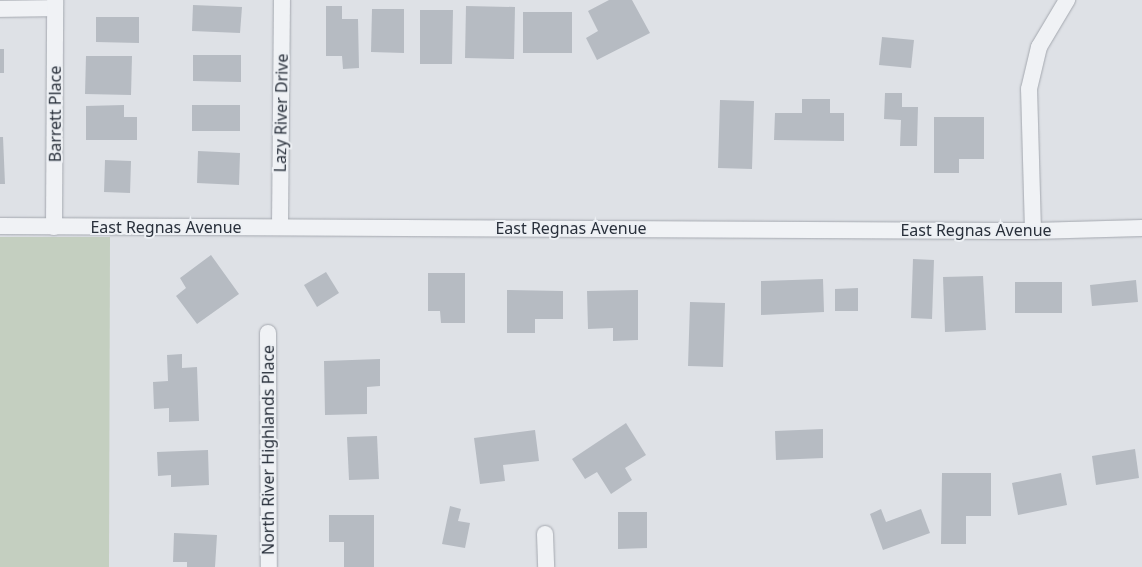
<!DOCTYPE html>
<style>
body{margin:0}
#map{position:relative;width:1142px;height:567px;overflow:hidden;background:#dee1e6;font-family:"Noto Sans",sans-serif}
div>[style]{position:absolute}
.green>*{inset:0;background:#c4cfc0}
.building>*{inset:0;background:#b6bbc2}
.roads{filter:drop-shadow(0 0 1px #a4a8af) drop-shadow(0 0 1px #a4a8af)}
.minor>*{height:16px;margin:-8px;padding:0 8px;transform-origin:8px;border-radius:8px;background:#f0f2f5}
span{translate:-50% -50%;white-space:nowrap;text-align:center;line-height:1.15;-webkit-text-stroke:4px #edf0f4;paint-order:stroke}
.street-label{font-size:16px;color:#29303b}
</style>
<div id="map">
<div class="green">
<div style="clip-path:polygon(0 237px,110px 237px,109px 567px,0 567px)"></div>
</div>
<div class="building">
<div style="clip-path:polygon(609px 0,632px 0,650px 33px,597px 60px,586px 38px,598px 31px,588px 11px)"></div>
<div style="clip-path:polygon(193px 5px,242px 7px,240px 33px,192px 31px)"></div>
<div style="clip-path:polygon(326px 6px,342px 6px,342px 19px,358px 19px,359px 68px,343px 69px,342px 56px,326px 56px)"></div>
<div style="clip-path:polygon(466px 6px,515px 7px,514px 59px,465px 58px)"></div>
<div style="clip-path:polygon(372px 9px,404px 9px,404px 53px,371px 52px)"></div>
<div style="clip-path:polygon(420px 10px,453px 10px,452px 64px,420px 64px)"></div>
<div style="clip-path:polygon(523px 12px,572px 12px,572px 53px,523px 53px)"></div>
<div style="clip-path:polygon(96px 17px,139px 17px,139px 43px,96px 42px)"></div>
<div style="clip-path:polygon(882px 37px,914px 40px,911px 68px,879px 65px)"></div>
<div style="clip-path:polygon(0 49px,4px 49px,4px 73px,0 73px)"></div>
<div style="clip-path:polygon(193px 55px,241px 55px,241px 82px,193px 81px)"></div>
<div style="clip-path:polygon(86px 56px,132px 56px,131px 95px,85px 94px)"></div>
<div style="clip-path:polygon(885px 93px,902px 93px,902px 107px,918px 107px,917px 146px,900px 146px,901px 120px,884px 119px)"></div>
<div style="clip-path:polygon(802px 99px,830px 99px,830px 113px,844px 113px,844px 141px,774px 140px,775px 113px,802px 113px)"></div>
<div style="clip-path:polygon(720px 100px,754px 101px,752px 169px,718px 168px)"></div>
<div style="clip-path:polygon(124px 105px,124px 117px,137px 117px,137px 140px,86px 140px,86px 106px)"></div>
<div style="clip-path:polygon(192px 105px,240px 105px,240px 131px,192px 131px)"></div>
<div style="clip-path:polygon(934px 117px,984px 117px,984px 159px,959px 159px,959px 173px,934px 173px)"></div>
<div style="clip-path:polygon(0 137px,3px 137px,5px 184px,0 184px)"></div>
<div style="clip-path:polygon(198px 151px,240px 153px,239px 185px,197px 183px)"></div>
<div style="clip-path:polygon(105px 160px,131px 161px,130px 193px,104px 192px)"></div>
<div style="clip-path:polygon(211px 255px,239px 294px,197px 324px,176px 296px,186px 288px,180px 278px)"></div>
<div style="clip-path:polygon(913px 259px,934px 260px,932px 319px,911px 318px)"></div>
<div style="clip-path:polygon(326px 272px,339px 293px,317px 307px,304px 285px)"></div>
<div style="clip-path:polygon(428px 273px,465px 273px,465px 323px,441px 323px,440px 311px,428px 311px)"></div>
<div style="clip-path:polygon(983px 276px,986px 330px,945px 332px,943px 277px)"></div>
<div style="clip-path:polygon(823px 279px,824px 312px,761px 315px,761px 281px)"></div>
<div style="clip-path:polygon(1136px 280px,1138px 302px,1092px 306px,1090px 285px)"></div>
<div style="clip-path:polygon(1015px 282px,1062px 282px,1062px 313px,1015px 313px)"></div>
<div style="clip-path:polygon(858px 288px,858px 311px,835px 311px,835px 289px)"></div>
<div style="clip-path:polygon(507px 290px,563px 291px,563px 319px,535px 319px,535px 333px,507px 333px)"></div>
<div style="clip-path:polygon(638px 290px,638px 340px,613px 341px,613px 328px,588px 329px,587px 291px)"></div>
<div style="clip-path:polygon(690px 302px,725px 303px,723px 367px,688px 366px)"></div>
<div style="clip-path:polygon(182px 354px,182px 368px,197px 367px,199px 421px,169px 422px,169px 408px,154px 409px,153px 382px,168px 381px,167px 355px)"></div>
<div style="clip-path:polygon(380px 359px,380px 386px,367px 387px,367px 414px,325px 415px,324px 361px)"></div>
<div style="clip-path:polygon(626px 423px,646px 455px,625px 468px,632px 480px,611px 494px,597px 472px,585px 479px,572px 459px)"></div>
<div style="clip-path:polygon(823px 429px,823px 458px,776px 460px,775px 431px)"></div>
<div style="clip-path:polygon(535px 430px,539px 461px,503px 465px,505px 481px,480px 484px,474px 438px)"></div>
<div style="clip-path:polygon(377px 436px,379px 479px,349px 480px,347px 437px)"></div>
<div style="clip-path:polygon(1135px 449px,1139px 478px,1096px 485px,1092px 456px)"></div>
<div style="clip-path:polygon(208px 450px,209px 485px,171px 487px,171px 475px,158px 476px,157px 452px)"></div>
<div style="clip-path:polygon(942px 473px,991px 473px,991px 516px,966px 516px,966px 544px,941px 544px)"></div>
<div style="clip-path:polygon(1061px 473px,1067px 505px,1018px 515px,1012px 483px)"></div>
<div style="clip-path:polygon(450px 506px,461px 509px,458px 521px,470px 523px,465px 548px,442px 544px)"></div>
<div style="clip-path:polygon(881px 509px,886px 522px,921px 509px,930px 533px,883px 550px,870px 514px)"></div>
<div style="clip-path:polygon(618px 512px,647px 512px,647px 548px,618px 549px)"></div>
<div style="clip-path:polygon(329px 515px,374px 515px,374px 567px,344px 567px,344px 542px,329px 542px)"></div>
<div style="clip-path:polygon(174px 533px,217px 535px,215px 567px,187px 567px,187px 562px,173px 562px)"></div>
</div>
<div class="roads">
<div class="minor">
<div style="left:0;top:9px;width:55px;rotate:-1deg"></div>
<div style="left:0;top:226px;width:1033px;rotate:0.28deg"></div>
<div style="left:1033px;top:231px;width:109px;rotate:-1.6deg"></div>
<div style="left:280px;top:226px;width:226px;rotate:-89.5deg"></div>
<div style="left:54px;top:227px;width:227px;rotate:-89.7deg"></div>
<div style="left:1033px;top:231px;width:142px;rotate:-91.6deg"></div>
<div style="left:1029px;top:89px;width:43px;rotate:-76.6deg"></div>
<div style="left:1039px;top:47px;width:55px;rotate:-59.2deg"></div>
<div style="left:268px;top:333px;width:234px;rotate:89.8deg"></div>
<div style="left:545px;top:534px;width:33px;rotate:88deg"></div>
</div>
</div>
<div class="street-label">
<span style="left:281px;top:113px;rotate:-89deg">Lazy River Drive</span>
<span style="left:55px;top:114px;rotate:-90deg">Barrett Place</span>
<span style="left:166px;top:227px">East Regnas Avenue</span>
<span style="left:571px;top:228px">East Regnas Avenue</span>
<span style="left:976px;top:230px">East Regnas Avenue</span>
<span style="left:268px;top:450px;rotate:-90deg">North River Highlands Place</span>
</div>
</div>
